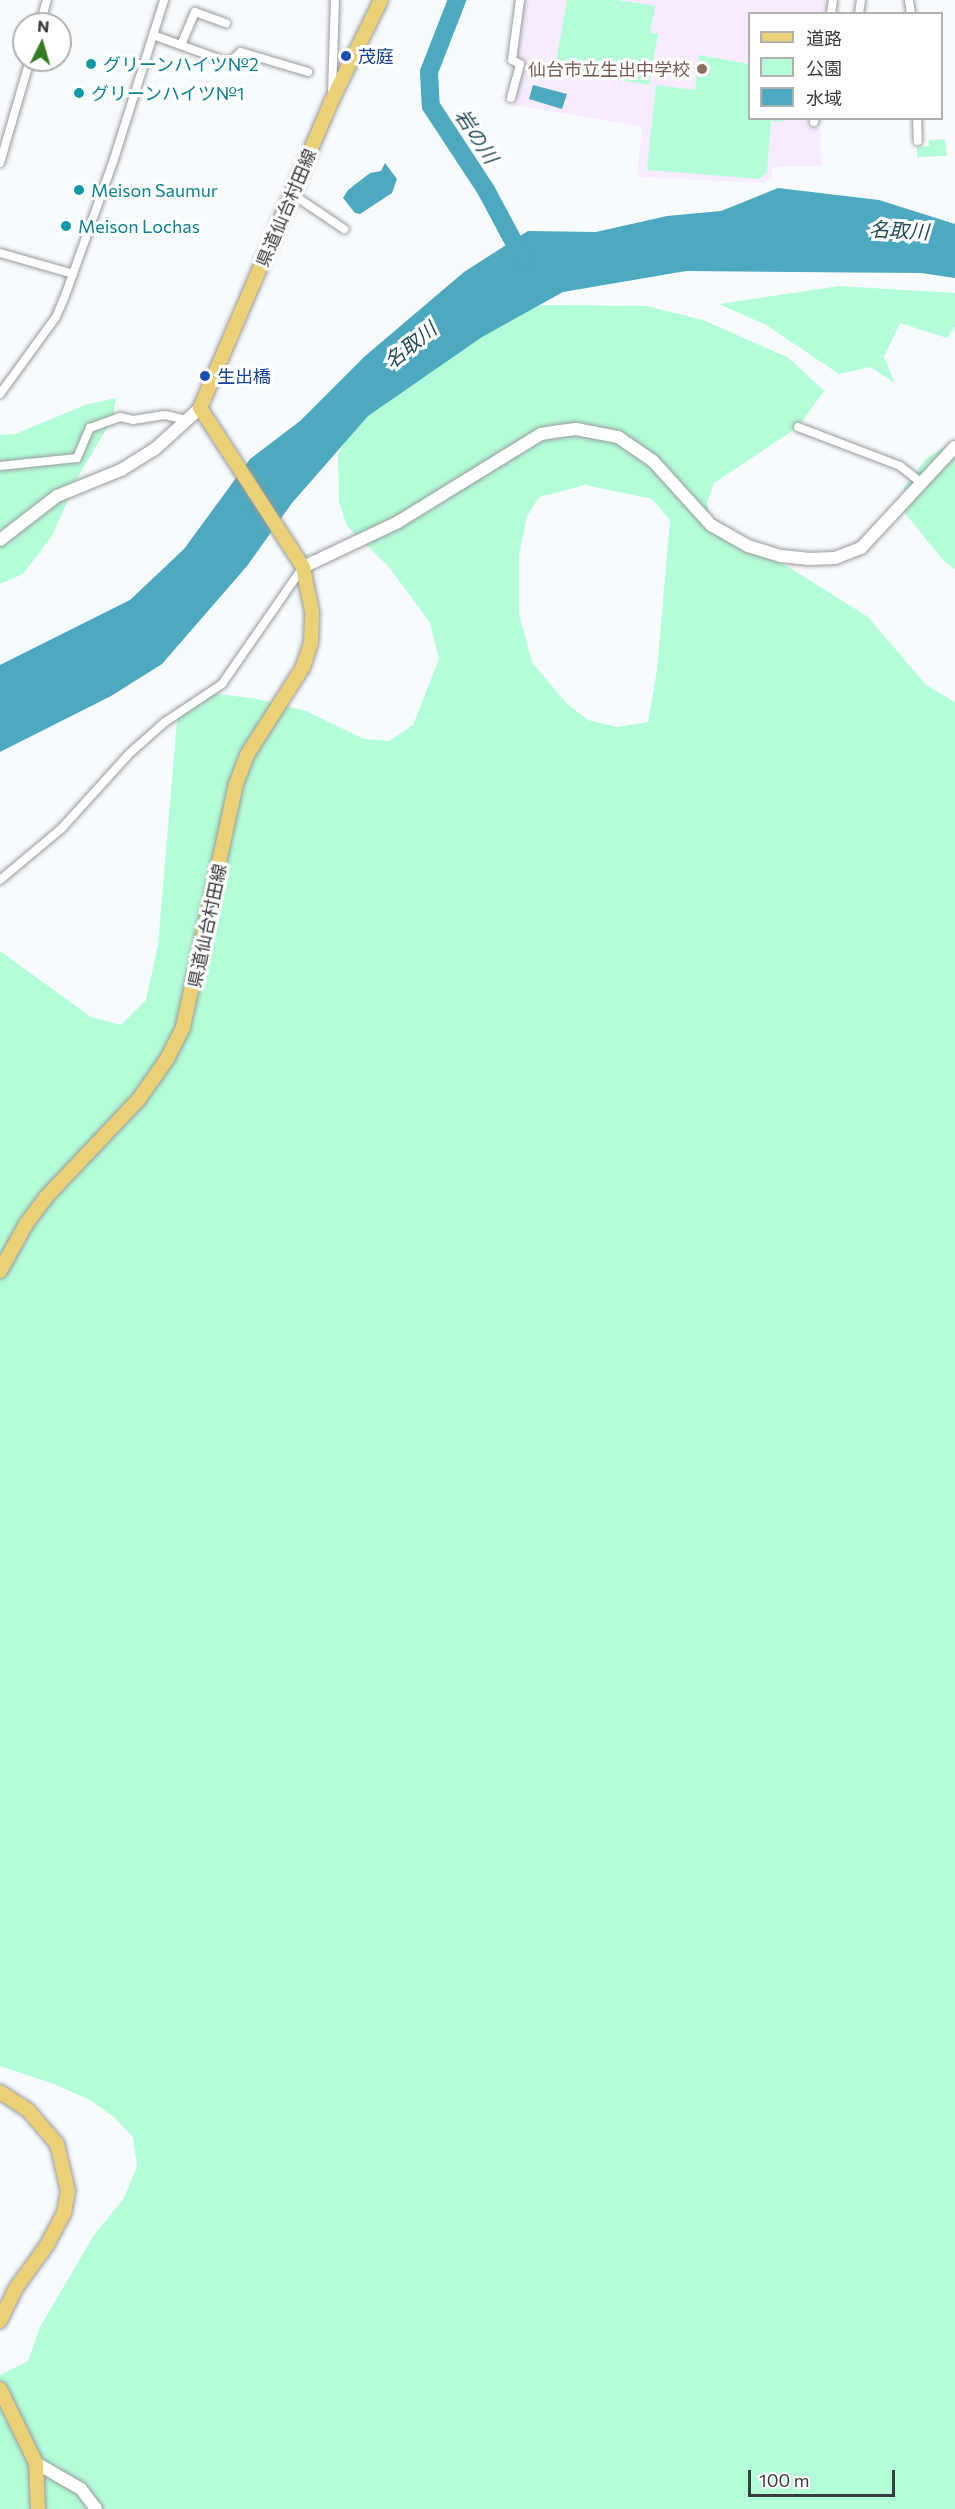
<!DOCTYPE html>
<meta charset="utf-8">
<style>
body{margin:0}
#map{position:relative;width:955px;height:2509px;overflow:hidden;background:#f7fbfe;font-family:Commissioner,"Noto Sans JP",sans-serif}
div>[style]{position:absolute}
.education>*{inset:0;background:#f7ebff}
.green>*{inset:0;background:#b3fdd8}
.water>*{inset:0;background:#4ca9bf}
.river>*{height:18px;margin:-9px;padding:0 9px;transform-origin:9px;border-radius:9px;background:#4ca9bf}
.roads{filter:drop-shadow(0 0 2px #989b9e) drop-shadow(0 0 2px #989b9e)}
.street>*{height:8px;margin:-4px;padding:0 4px;transform-origin:4px;border-radius:4px;background:#fff}
.secondary>*{height:12px;margin:-6px;padding:0 6px;transform-origin:6px;border-radius:6px;background:#fff}
.primary>*{height:14px;margin:-7px;padding:0 7px;transform-origin:7px;border-radius:7px;background:#ebd076}
.dots>*{width:16px;height:16px;translate:-50% -50%;box-sizing:border-box;border:3px solid #fff;border-radius:50%}
span{translate:-50% -50%;white-space:nowrap;text-align:center;line-height:1.15;-webkit-text-stroke:6px #fff;paint-order:stroke}
.transit-label{font-size:18px;color:#164399}
.left{translate:0 -50%;text-align:left}
.culture-label{font-size:18px;color:#0d838f}
.education-label{font-size:18px;color:#785e54}
.right{translate:-100% -50%;text-align:right}
.street-label{font-size:18px;color:#393a3b}
.water-label{font-size:20px;color:#244d57;font-style:italic}
.legend{position:absolute;left:748px;top:12px;width:195px;height:108px;box-sizing:border-box;background:#fff;border:2px solid #b0b0b1;margin:0;padding:8px 10px;list-style:none;font-size:18px;color:#393a3b}
.legend li{display:flex;align-items:center;gap:12px;height:30px}
.legend b{width:30px;border:2px solid #b0b0b1}
.north{position:absolute;left:12px;top:12px;width:60px;height:60px;box-sizing:border-box;background:#fff;border:2px solid #b0b0b1;border-radius:50%;rotate:5deg;font-size:16px;font-weight:700;line-height:24px;text-align:center;color:#393a3b}
.north::after{content:'';display:block;margin:auto;width:21px;height:27px;background:#337b20;clip-path:polygon(50% 0,100% 100%,50% 72%,0 100%)}
.scale{position:absolute;left:748px;top:2470px;width:147px;height:27px;box-sizing:border-box;border:3px solid #393a3b;border-top:0;padding-left:8px;font-size:18px;line-height:21px;white-space:nowrap;color:#393a3b;-webkit-text-stroke:4px #fff;paint-order:stroke}
</style>
<div id="map">
<div class="education">
<div style="clip-path:polygon(523px 0,829px 0,827px 13px,750px 14px,750px 118px,812px 119px,820px 130px,822px 166px,780px 166px,772px 169px,772px 178px,763px 183px,637px 177px,642px 127px,514px 105px,523px 63px,514px 59px)"></div>
</div>
<div class="green">
<div style="clip-path:polygon(567px 0,617px 0,655px 6px,650px 33px,658px 34px,649px 85px,555px 69px)"></div>
<div style="clip-path:polygon(699px 55px,749px 64px,750px 118px,783px 119px,783px 122px,771px 121px,767px 172px,759px 179px,647px 170px,656px 85px,695px 90px)"></div>
<div style="clip-path:polygon(945px 139px,947px 156px,917px 157px,917px 147px,929px 146px,929px 140px)"></div>
<div style="clip-path:polygon(839px 286px,955px 293px,955px 326px,947px 338px,900px 323px,884px 357px,895px 383px,870px 367px,839px 374px,766px 325px,719px 304px)"></div>
<div style="clip-path:polygon(evenodd,552px 305px,647px 306px,703px 320px,789px 358px,824px 391px,798px 427px,714px 483px,707px 502px,711px 527px,790px 568px,868px 617px,926px 685px,955px 702px,955px 2509px,0 2509px,0 2375px,28px 2361px,40px 2327px,94px 2235px,124px 2198px,137px 2166px,133px 2137px,115px 2118px,90px 2100px,54px 2084px,0 2066px,0 951px,91px 1017px,121px 1025px,146px 1000px,158px 945px,177px 720px,186px 701px,210px 693px,257px 699px,306px 711px,364px 739px,389px 741px,413px 725px,439px 659px,430px 623px,389px 567px,347px 526px,339px 502px,338px 454px,362px 411px,484px 307px,552px 305px,585px 485px,652px 499px,670px 520px,657px 670px,648px 722px,617px 727px,588px 720px,566px 703px,532px 662px,519px 613px,519px 555px,527px 516px,539px 497px,585px 485px)"></div>
<div style="clip-path:polygon(116px 398px,112px 420px,80px 473px,52px 536px,23px 574px,0 584px,0 435px,15px 434px,85px 405px)"></div>
<div style="clip-path:polygon(955px 445px,955px 569px,943px 560px,904px 512px,904px 487px,926px 459px,942px 448px)"></div>
</div>
<div class="water">
<div style="clip-path:polygon(533px 85px,567px 94px,562px 109px,529px 99px)"></div>
<div style="clip-path:polygon(385px 163px,397px 179px,392px 193px,360px 214px,355px 213px,343px 198px,348px 190px,370px 173px,381px 171px)"></div>
<div style="clip-path:polygon(778px 188px,879px 200px,955px 224px,955px 278px,921px 273px,686px 271px,563px 292px,482px 337px,368px 416px,292px 503px,247px 566px,162px 664px,111px 696px,0 752px,0 665px,130px 600px,184px 549px,250px 459px,300px 421px,364px 357px,464px 272px,528px 231px,596px 232px,667px 216px,721px 211px)"></div>
</div>
<div class="river">
<div style="left:457px;top:0;width:77px;rotate:111.3deg"></div>
<div style="left:429px;top:72px;width:34px;rotate:87deg"></div>
<div style="left:431px;top:106px;width:100px;rotate:56.8deg"></div>
<div style="left:486px;top:190px;width:83px;rotate:61.9deg"></div>
</div>
<div class="roads">
<div class="street">
<div style="left:909px;top:0;width:14px;rotate:82deg"></div>
<div style="left:831px;top:14px;width:14px;rotate:-82deg"></div>
<div style="left:859px;top:14px;width:14px;rotate:-82deg"></div>
<div style="left:40px;top:24px;width:25px;rotate:-74deg"></div>
<div style="left:153px;top:35px;width:76px;rotate:20.1deg"></div>
<div style="left:224px;top:61px;width:7px"></div>
<div style="left:231px;top:61px;width:13px;rotate:-42deg"></div>
<div style="left:241px;top:52px;width:70px;rotate:16.6deg"></div>
<div style="left:181px;top:45px;width:36px;rotate:-67deg"></div>
<div style="left:195px;top:12px;width:33px;rotate:20deg"></div>
<div style="left:332px;top:94px;width:94px;rotate:-88.2deg"></div>
<div style="left:511px;top:98px;width:35px;rotate:-75deg"></div>
<div style="left:520px;top:64px;width:9px;rotate:-153deg"></div>
<div style="left:512px;top:60px;width:61px;rotate:-82.4deg"></div>
<div style="left:917px;top:118px;width:23px;rotate:88deg"></div>
<div style="left:814px;top:122px;width:4px;rotate:-76deg"></div>
<div style="left:0;top:163px;width:107px;rotate:-73.8deg"></div>
<div style="left:292px;top:194px;width:63px;rotate:33.9deg"></div>
<div style="left:0;top:253px;width:76px;rotate:16deg"></div>
<div style="left:0;top:394px;width:95px;rotate:-54deg"></div>
<div style="left:56px;top:317px;width:23px;rotate:-67deg"></div>
<div style="left:65px;top:296px;width:145px;rotate:-70.3deg"></div>
<div style="left:114px;top:159px;width:167px;rotate:-72.5deg"></div>
<div style="left:798px;top:427px;width:109px;rotate:20.9deg"></div>
<div style="left:900px;top:466px;width:28px;rotate:38deg"></div>
<div style="left:0;top:466px;width:77px;rotate:-5.9deg"></div>
<div style="left:77px;top:458px;width:33px;rotate:-67deg"></div>
<div style="left:90px;top:428px;width:32px;rotate:-20deg"></div>
<div style="left:120px;top:417px;width:13px;rotate:13deg"></div>
<div style="left:133px;top:420px;width:32px;rotate:-9deg"></div>
<div style="left:165px;top:415px;width:23px;rotate:13deg"></div>
<div style="left:0;top:880px;width:80px;rotate:-39.9deg"></div>
<div style="left:61px;top:829px;width:103px;rotate:-47.8deg"></div>
<div style="left:130px;top:753px;width:47px;rotate:-41.5deg"></div>
<div style="left:165px;top:722px;width:69px;rotate:-33.7deg"></div>
<div style="left:222px;top:684px;width:142px;rotate:-55.3deg"></div>
</div>
<div class="secondary">
<div style="left:0;top:540px;width:72px;rotate:-37.7deg"></div>
<div style="left:57px;top:496px;width:69px;rotate:-22.1deg"></div>
<div style="left:121px;top:470px;width:40px;rotate:-32deg"></div>
<div style="left:155px;top:449px;width:61px;rotate:-42.3deg"></div>
<div style="left:303px;top:567px;width:105px;rotate:-25.3deg"></div>
<div style="left:398px;top:522px;width:168px;rotate:-31.6deg"></div>
<div style="left:541px;top:434px;width:19px;rotate:-9deg"></div>
<div style="left:560px;top:431px;width:16px;rotate:-7deg"></div>
<div style="left:576px;top:429px;width:43px;rotate:10.8deg"></div>
<div style="left:618px;top:437px;width:42px;rotate:34.4deg"></div>
<div style="left:653px;top:461px;width:86px;rotate:47.8deg"></div>
<div style="left:711px;top:525px;width:43px;rotate:29.6deg"></div>
<div style="left:748px;top:546px;width:34px;rotate:17deg"></div>
<div style="left:781px;top:556px;width:27px;rotate:6deg"></div>
<div style="left:808px;top:559px;width:27px;rotate:-2deg"></div>
<div style="left:835px;top:558px;width:28px;rotate:-21deg"></div>
<div style="left:861px;top:548px;width:138px;rotate:-47.1deg"></div>
<div style="left:36px;top:2463px;width:52px;rotate:30deg"></div>
<div style="left:81px;top:2489px;width:25px;rotate:53deg"></div>
</div>
<div class="primary">
<div style="left:0;top:1271px;width:54px;rotate:-61deg"></div>
<div style="left:26px;top:1224px;width:34px;rotate:-53deg"></div>
<div style="left:46px;top:1197px;width:135px;rotate:-46.5deg"></div>
<div style="left:139px;top:1099px;width:49px;rotate:-55deg"></div>
<div style="left:167px;top:1059px;width:36px;rotate:-63deg"></div>
<div style="left:183px;top:1027px;width:249px;rotate:-77.7deg"></div>
<div style="left:236px;top:784px;width:31px;rotate:-69deg"></div>
<div style="left:247px;top:755px;width:104px;rotate:-57.5deg"></div>
<div style="left:303px;top:667px;width:25px;rotate:-72deg"></div>
<div style="left:311px;top:643px;width:31px;rotate:-88deg"></div>
<div style="left:312px;top:612px;width:46px;rotate:-101.3deg"></div>
<div style="left:303px;top:567px;width:189px;rotate:-122.9deg"></div>
<div style="left:200px;top:408px;width:335px;rotate:-66.8deg"></div>
<div style="left:332px;top:100px;width:111px;rotate:-63.9deg"></div>
<div style="left:0;top:2092px;width:33px;rotate:33deg"></div>
<div style="left:28px;top:2110px;width:45px;rotate:49.5deg"></div>
<div style="left:57px;top:2144px;width:48px;rotate:76.8deg"></div>
<div style="left:68px;top:2191px;width:22px;rotate:100deg"></div>
<div style="left:64px;top:2213px;width:36px;rotate:118deg"></div>
<div style="left:47px;top:2245px;width:53px;rotate:125.8deg"></div>
<div style="left:16px;top:2288px;width:37px;rotate:116deg"></div>
<div style="left:0;top:2389px;width:82px;rotate:64.1deg"></div>
<div style="left:36px;top:2463px;width:46px;rotate:87.5deg"></div>
</div>
</div>
<div class="dots">
<div style="left:346px;top:56px;background:#1a4fb4"></div>
<div style="left:91px;top:64px;background:#0f9aa8"></div>
<div style="left:702px;top:69px;background:#8d6e63"></div>
<div style="left:79px;top:93px;background:#0f9aa8"></div>
<div style="left:79px;top:190px;background:#0f9aa8"></div>
<div style="left:66px;top:226px;background:#0f9aa8"></div>
<div style="left:205px;top:376px;background:#1a4fb4"></div>
</div>
<div class="transit-label">
<span class="left" style="left:358px;top:56px">茂庭</span>
<span class="left" style="left:217px;top:376px">生出橋</span>
</div>
<div class="culture-label">
<span class="left" style="left:103px;top:64px">グリーンハイツ№2</span>
<span class="left" style="left:91px;top:93px">グリーンハイツ№1</span>
<span class="left" style="left:91px;top:190px">Meison Saumur</span>
<span class="left" style="left:78px;top:226px">Meison Lochas</span>
</div>
<div class="education-label">
<span class="right" style="left:690px;top:69px">仙台市立生出中学校</span>
</div>
<div class="street-label">
<span style="left:286px;top:208px;rotate:-67deg">県道仙台村田線</span>
<span style="left:207px;top:926px;rotate:-78deg">県道仙台村田線</span>
</div>
<div class="water-label">
<span style="left:477px;top:136px;rotate:57deg">岩の川</span>
<span style="left:899px;top:230px;rotate:3deg">名取川</span>
<span style="left:410px;top:345px;rotate:-39deg">名取川</span>
</div>
<ul class="legend">
<li><b style="height:8px;background:#ebd076"></b>道路</li>
<li><b style="height:16px;background:#b3fdd8"></b>公園</li>
<li><b style="height:16px;background:#4ca9bf"></b>水域</li>
</ul>
<div class="north">N</div>
<div class="scale">100 m</div>
</div>
